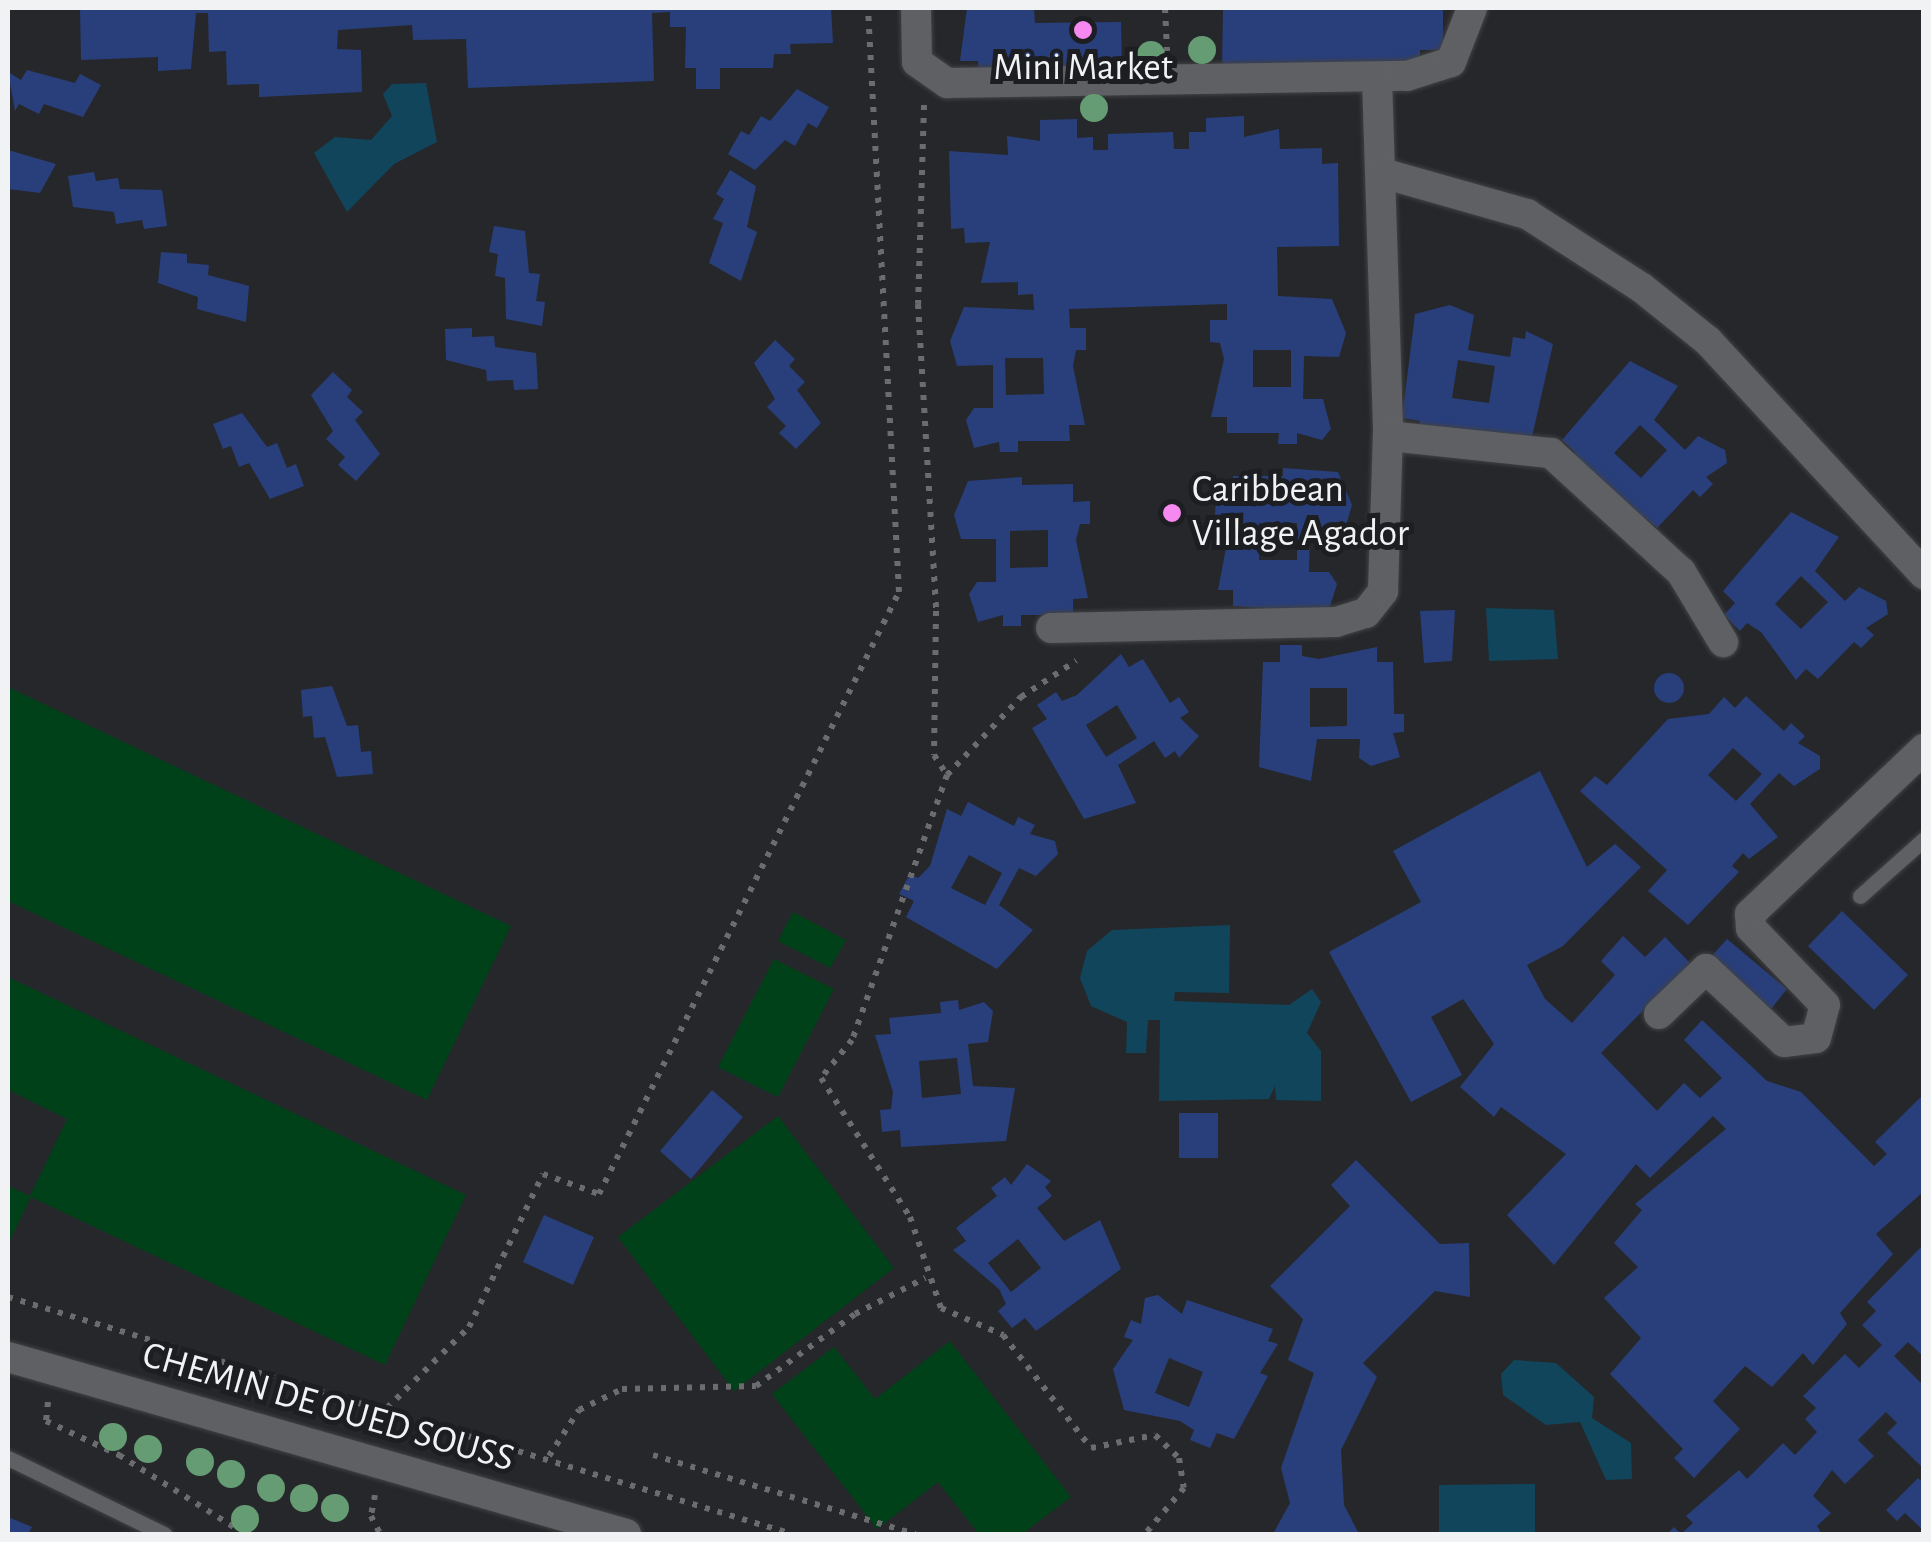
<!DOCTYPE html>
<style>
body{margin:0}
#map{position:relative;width:1931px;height:1542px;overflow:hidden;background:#26272a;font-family:"Alegreya Sans",sans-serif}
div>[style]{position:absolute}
.green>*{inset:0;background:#00411a}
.water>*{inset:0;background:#11455b}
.building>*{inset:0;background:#293f7c}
.round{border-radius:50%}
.path>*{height:6px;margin-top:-3px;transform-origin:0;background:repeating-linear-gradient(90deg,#6b6c6e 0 5px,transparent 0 13px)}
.roads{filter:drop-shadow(0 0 2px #414244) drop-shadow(0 0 2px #414244)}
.service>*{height:15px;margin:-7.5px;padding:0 7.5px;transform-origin:7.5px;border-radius:7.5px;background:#5f6064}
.minor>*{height:30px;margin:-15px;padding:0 15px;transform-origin:15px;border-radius:15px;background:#5f6064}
.tertiary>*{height:30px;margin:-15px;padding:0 15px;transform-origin:15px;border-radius:15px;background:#5f6064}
.trees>*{width:28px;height:28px;margin:-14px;border-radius:50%;background:#669c74}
.dots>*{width:28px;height:28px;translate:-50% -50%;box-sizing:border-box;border:5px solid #1c1e21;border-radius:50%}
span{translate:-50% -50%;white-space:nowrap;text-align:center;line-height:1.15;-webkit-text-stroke:10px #1c1e21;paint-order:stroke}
.poi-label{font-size:38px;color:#f1f2f4}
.left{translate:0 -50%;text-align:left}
.street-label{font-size:38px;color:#f1f2f4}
.frame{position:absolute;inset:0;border:10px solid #f1f2f4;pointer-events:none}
</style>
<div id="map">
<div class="green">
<div style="clip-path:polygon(8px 687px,511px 926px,427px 1100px,8px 901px)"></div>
<div style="clip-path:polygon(793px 912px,846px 940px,830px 968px,778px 941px)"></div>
<div style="clip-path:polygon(774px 959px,834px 989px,778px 1097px,718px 1067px)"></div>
<div style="clip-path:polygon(8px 977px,466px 1195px,385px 1365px,31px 1197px,8px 1244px,8px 1186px,30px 1196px,67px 1119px,8px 1090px)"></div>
<div style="clip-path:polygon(778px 1116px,894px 1268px,734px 1391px,618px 1237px)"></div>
<div style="clip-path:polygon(950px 1341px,1071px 1497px,1022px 1534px,979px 1534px,938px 1482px,877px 1529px,772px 1394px,834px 1347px,875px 1399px)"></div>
</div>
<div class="water">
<div style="clip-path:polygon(426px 83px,437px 142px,394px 164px,347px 212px,314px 153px,335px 137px,371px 140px,392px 116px,383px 94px,392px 84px)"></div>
<div style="clip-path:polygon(1486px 608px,1554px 610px,1558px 659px,1489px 661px)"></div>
<div style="clip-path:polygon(1230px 925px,1229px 993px,1175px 992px,1174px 1001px,1289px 1005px,1312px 989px,1321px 1002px,1307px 1033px,1321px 1051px,1321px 1101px,1276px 1100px,1275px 1086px,1269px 1099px,1159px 1101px,1160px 1020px,1148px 1020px,1146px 1053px,1126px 1053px,1127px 1022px,1091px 1006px,1080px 978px,1087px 951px,1112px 930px)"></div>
<div style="clip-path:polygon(1514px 1360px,1556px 1363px,1594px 1397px,1592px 1418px,1631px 1443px,1632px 1479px,1606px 1480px,1580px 1422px,1546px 1425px,1503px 1395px,1501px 1374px)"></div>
<div style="clip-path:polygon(1535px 1484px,1535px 1534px,1439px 1534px,1439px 1485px)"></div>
</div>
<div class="building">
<div style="clip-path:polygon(80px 8px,831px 8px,833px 43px,790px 44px,791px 54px,774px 54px,773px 68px,720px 68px,720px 89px,696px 89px,696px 68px,685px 68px,686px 27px,670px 27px,670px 12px,652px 13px,654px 81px,468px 88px,466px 39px,413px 40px,412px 25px,338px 30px,337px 49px,361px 50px,362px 92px,259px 97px,259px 84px,227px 85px,226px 51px,209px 52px,208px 13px,196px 13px,191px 69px,158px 71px,158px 57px,81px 60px)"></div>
<div style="clip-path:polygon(967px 8px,1034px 8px,1035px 23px,1121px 22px,1122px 74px,979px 77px,978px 61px,960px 61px)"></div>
<div style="clip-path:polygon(1223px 8px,1443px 8px,1443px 50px,1420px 50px,1420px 68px,1222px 67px)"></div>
<div style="clip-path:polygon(27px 70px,75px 83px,80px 74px,101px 85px,83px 117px,44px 104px,39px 114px,19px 104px,15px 111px,8px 72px,21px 80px)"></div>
<div style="clip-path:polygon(797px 89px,829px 107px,817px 128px,808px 123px,795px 146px,785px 140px,755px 170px,728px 154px,741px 131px,749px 135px,761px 116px,770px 121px)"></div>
<div style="clip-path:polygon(evenodd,1244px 116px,1244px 137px,1279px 129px,1280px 149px,1322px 148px,1322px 164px,1338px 163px,1339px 246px,1277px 247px,1278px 296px,1332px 299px,1346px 333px,1339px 357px,1304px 356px,1303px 399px,1323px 399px,1331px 429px,1322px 440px,1297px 433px,1297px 444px,1278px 444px,1279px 433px,1227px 433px,1227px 417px,1211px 417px,1224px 359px,1220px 343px,1210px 342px,1210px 320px,1227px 320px,1227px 304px,1069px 309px,1070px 328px,1086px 328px,1086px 350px,1076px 350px,1073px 366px,1085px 425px,1069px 425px,1070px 441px,1018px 441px,1018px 452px,1000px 452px,999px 442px,974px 448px,966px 420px,974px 408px,993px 408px,993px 365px,957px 366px,950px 341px,964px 307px,1034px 310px,1033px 294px,1018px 295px,1018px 282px,981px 283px,990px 242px,965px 243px,964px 228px,951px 229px,949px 151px,1008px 155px,1007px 136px,1040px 141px,1040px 120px,1077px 119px,1077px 138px,1093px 137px,1093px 150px,1108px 150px,1108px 134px,1173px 132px,1174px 149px,1189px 149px,1189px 132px,1206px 132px,1206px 118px,1244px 116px,1253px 350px,1291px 350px,1291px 387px,1253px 387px,1253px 350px,1244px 116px,1005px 358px,1043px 358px,1044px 394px,1006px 395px,1005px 358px)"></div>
<div style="clip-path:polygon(8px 150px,56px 164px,40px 193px,8px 189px)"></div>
<div style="clip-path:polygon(730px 170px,756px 186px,747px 227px,757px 232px,741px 281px,709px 263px,723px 223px,713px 219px,724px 199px,716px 194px)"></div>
<div style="clip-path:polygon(94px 172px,96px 181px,118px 178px,120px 189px,162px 190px,167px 226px,144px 229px,142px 220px,116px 224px,114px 212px,73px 207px,68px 176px)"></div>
<div style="clip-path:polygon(494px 226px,525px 231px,529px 273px,540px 274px,536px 301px,545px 302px,542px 326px,506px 319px,505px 278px,495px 276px,498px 254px,489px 252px)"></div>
<div style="clip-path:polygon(161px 252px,187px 254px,187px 263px,209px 265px,208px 275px,249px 286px,246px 322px,197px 309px,198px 297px,158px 283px)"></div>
<div style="clip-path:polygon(evenodd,1450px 305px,1474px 315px,1468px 350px,1510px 357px,1513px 337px,1525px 339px,1526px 331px,1553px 344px,1532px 437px,1417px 437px,1420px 421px,1402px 418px,1415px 314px,1450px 305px,1458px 360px,1495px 366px,1489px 403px,1452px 398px,1458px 360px)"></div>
<div style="clip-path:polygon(472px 328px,472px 337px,494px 336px,495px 347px,536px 353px,538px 389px,514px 390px,513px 380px,487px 381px,486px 370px,446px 360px,445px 329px)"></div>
<div style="clip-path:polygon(775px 340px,795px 359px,789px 366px,805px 382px,797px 390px,821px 423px,796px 449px,779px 433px,786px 426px,767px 407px,775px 399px,754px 363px)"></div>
<div style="clip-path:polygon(evenodd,1630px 361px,1678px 386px,1654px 420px,1685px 450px,1698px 436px,1725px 450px,1727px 463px,1706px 477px,1713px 484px,1700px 497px,1693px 490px,1657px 528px,1645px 518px,1635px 529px,1563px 464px,1575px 452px,1562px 440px,1630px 361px,1640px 425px,1667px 450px,1641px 478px,1614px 453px,1640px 425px)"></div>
<div style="clip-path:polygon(333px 372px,352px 390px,347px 397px,363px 412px,355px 420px,380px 454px,356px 481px,338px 465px,345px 457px,326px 439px,333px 431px,311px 395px)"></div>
<div style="clip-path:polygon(242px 413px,267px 447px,277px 443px,287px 468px,296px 464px,304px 486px,270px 499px,249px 463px,239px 467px,231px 446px,223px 449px,213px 424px)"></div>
<div style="clip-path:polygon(evenodd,1283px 468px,1338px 472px,1352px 505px,1345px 529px,1310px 529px,1309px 572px,1329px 572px,1337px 584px,1328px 613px,1233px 606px,1233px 590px,1218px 590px,1229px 532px,1226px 516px,1215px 516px,1216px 493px,1233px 493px,1233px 476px,1283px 476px,1283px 468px,1259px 523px,1297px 523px,1297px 560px,1259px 560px,1259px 523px)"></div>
<div style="clip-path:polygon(evenodd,1022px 477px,1022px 485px,1073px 484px,1073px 502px,1090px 501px,1090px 524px,1080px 524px,1076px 540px,1088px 598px,1073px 599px,1073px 615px,1021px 615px,1021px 626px,1003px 626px,1003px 615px,978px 622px,969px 594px,977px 582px,996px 582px,996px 539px,961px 539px,954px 515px,968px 481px,1022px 477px,1048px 530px,1048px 567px,1010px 568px,1010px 531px,1048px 530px)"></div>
<div style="clip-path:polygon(evenodd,1791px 512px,1839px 537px,1815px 571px,1845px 601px,1859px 587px,1886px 601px,1888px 614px,1866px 628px,1874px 635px,1861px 648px,1854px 642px,1818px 679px,1806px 669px,1796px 680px,1761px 632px,1747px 623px,1740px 631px,1724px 615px,1735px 603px,1723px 591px,1791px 512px,1801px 576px,1828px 602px,1801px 629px,1775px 604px,1801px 576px)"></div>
<div style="clip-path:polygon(1455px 610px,1452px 661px,1424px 663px,1420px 611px)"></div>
<div style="clip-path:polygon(evenodd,1280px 645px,1302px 645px,1302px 656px,1319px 659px,1377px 647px,1377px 662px,1393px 662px,1394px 714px,1404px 714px,1404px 732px,1393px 733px,1400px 757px,1371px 766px,1359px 758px,1360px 739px,1317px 739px,1311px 781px,1259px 767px,1263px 662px,1280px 662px,1280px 645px,1310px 688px,1347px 688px,1347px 726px,1310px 727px,1310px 688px)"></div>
<div style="clip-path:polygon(evenodd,1121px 654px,1129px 667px,1143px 659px,1170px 703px,1179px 697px,1189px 712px,1180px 718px,1199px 736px,1179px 758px,1175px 751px,1165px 758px,1154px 741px,1118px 765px,1136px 803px,1084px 819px,1032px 728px,1047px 719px,1037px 705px,1056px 692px,1062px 701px,1077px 695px,1121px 654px,1117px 705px,1137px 738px,1106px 757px,1086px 725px,1117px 705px)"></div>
<div class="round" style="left:1654px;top:673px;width:30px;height:30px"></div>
<div style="clip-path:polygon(332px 686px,347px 726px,358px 725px,361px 752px,371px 751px,373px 774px,337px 777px,325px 737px,314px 738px,312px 716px,303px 717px,301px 690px)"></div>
<div style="clip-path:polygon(evenodd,1746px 696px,1784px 731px,1791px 723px,1805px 736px,1798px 743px,1820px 756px,1820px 769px,1794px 786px,1779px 773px,1750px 804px,1778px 837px,1749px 859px,1743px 853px,1732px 866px,1739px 872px,1688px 925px,1648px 891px,1667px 870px,1580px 791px,1595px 776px,1607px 785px,1668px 719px,1709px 714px,1724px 697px,1735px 708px,1746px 696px,1733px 748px,1762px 774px,1736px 801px,1708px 775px,1733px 748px)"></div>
<div style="clip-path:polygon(1540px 771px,1587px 867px,1615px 844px,1641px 867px,1563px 946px,1527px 965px,1545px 999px,1572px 1023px,1615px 975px,1601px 961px,1623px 936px,1645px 957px,1665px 937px,1690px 963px,1601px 1053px,1657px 1111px,1684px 1083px,1700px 1098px,1722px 1078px,1684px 1040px,1702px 1020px,1767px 1081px,1801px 1092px,1874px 1166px,1887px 1154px,1875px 1142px,1924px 1094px,1924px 1191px,1876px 1234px,1893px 1254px,1840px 1313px,1847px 1324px,1813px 1365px,1803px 1353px,1772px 1387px,1745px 1366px,1713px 1401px,1740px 1429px,1694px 1478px,1674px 1458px,1683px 1449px,1610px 1374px,1641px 1338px,1604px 1298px,1638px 1267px,1614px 1243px,1642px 1210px,1635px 1204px,1726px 1129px,1713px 1116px,1650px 1178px,1636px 1164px,1554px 1265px,1507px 1215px,1566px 1154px,1501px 1107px,1494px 1117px,1460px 1087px,1494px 1044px,1463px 999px,1431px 1017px,1462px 1075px,1411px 1102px,1329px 952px,1421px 902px,1393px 851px)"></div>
<div style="clip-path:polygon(evenodd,968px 802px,1014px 826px,1018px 817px,1035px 825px,1030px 834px,1055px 841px,1058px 854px,1036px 876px,1019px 868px,999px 905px,1033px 930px,997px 969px,906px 917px,914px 901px,899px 894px,910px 874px,918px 878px,930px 866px,947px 809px,961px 816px,968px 802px,969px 855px,1002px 873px,985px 905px,951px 888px,969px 855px)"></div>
<div style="clip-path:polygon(1842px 911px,1908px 975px,1874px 1010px,1808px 946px)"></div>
<div style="clip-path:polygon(1727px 939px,1787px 989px,1771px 1009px,1710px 958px)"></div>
<div style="clip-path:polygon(evenodd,958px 1000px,959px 1010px,984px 1002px,993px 1011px,988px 1042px,968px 1044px,973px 1086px,1015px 1088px,1006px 1141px,901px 1147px,900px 1130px,882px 1132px,880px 1110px,891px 1109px,893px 1092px,875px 1035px,891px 1034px,889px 1018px,941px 1013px,940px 1002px,958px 1000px,957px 1058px,961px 1094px,922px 1098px,919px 1061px,957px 1058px)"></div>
<div style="clip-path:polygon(712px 1090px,743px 1117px,691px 1179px,660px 1151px)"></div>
<div style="clip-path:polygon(1179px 1113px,1218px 1113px,1218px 1158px,1179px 1158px)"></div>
<div style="clip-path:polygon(1356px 1160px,1440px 1244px,1469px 1243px,1470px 1297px,1435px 1291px,1363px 1363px,1377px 1377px,1341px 1450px,1344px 1505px,1359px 1534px,1273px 1534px,1290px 1503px,1281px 1468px,1314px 1373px,1288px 1360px,1303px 1319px,1270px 1286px,1350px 1206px,1331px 1185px)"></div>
<div style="clip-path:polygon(evenodd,1027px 1164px,1051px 1181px,1045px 1187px,1052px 1196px,1037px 1208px,1064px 1241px,1100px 1220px,1121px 1269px,1036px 1331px,1025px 1318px,1012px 1328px,998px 1311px,1006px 1304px,999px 1289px,953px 1250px,966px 1241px,956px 1228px,997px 1196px,991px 1188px,1005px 1177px,1011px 1185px,1027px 1164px,1018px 1239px,1041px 1268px,1011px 1292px,988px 1263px,1018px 1239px)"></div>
<div style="clip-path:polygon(544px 1215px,594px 1237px,573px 1285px,523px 1262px)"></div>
<div style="clip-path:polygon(1924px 1244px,1924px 1357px,1908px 1342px,1894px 1356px,1924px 1386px,1924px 1469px,1887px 1433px,1897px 1423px,1886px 1412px,1858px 1440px,1874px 1456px,1845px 1484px,1832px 1470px,1813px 1496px,1831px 1513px,1817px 1526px,1822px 1534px,1667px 1534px,1674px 1527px,1681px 1534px,1693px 1523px,1686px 1516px,1739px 1470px,1747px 1479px,1783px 1443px,1795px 1455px,1817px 1432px,1805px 1419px,1816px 1408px,1803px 1396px,1845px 1354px,1859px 1368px,1882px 1345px,1862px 1325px,1876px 1311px,1867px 1302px)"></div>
<div style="clip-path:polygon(evenodd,1158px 1295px,1182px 1314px,1187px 1300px,1273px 1329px,1268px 1341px,1278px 1344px,1260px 1373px,1268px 1376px,1234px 1439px,1217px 1433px,1210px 1448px,1190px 1440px,1194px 1430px,1180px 1421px,1124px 1410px,1113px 1369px,1133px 1340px,1124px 1337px,1131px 1320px,1141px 1324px,1145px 1298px,1158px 1295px,1169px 1358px,1203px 1372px,1189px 1407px,1155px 1393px,1169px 1358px)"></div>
<div style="clip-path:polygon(1918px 1478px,1924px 1483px,1924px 1531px,1905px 1513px,1897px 1521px,1886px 1510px)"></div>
<div style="clip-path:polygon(8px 1517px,32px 1527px,28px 1534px,8px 1534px)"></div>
</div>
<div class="path">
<div style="left:1165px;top:8px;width:43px;rotate:87.3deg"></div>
<div style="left:924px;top:105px;width:199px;rotate:91.7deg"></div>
<div style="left:918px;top:304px;width:308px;rotate:86.6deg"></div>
<div style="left:936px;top:611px;width:144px;rotate:90.8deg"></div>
<div style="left:934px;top:755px;width:24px;rotate:57deg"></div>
<div style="left:947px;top:775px;width:282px;rotate:109.7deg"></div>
<div style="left:852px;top:1040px;width:49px;rotate:129.2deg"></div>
<div style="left:821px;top:1078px;width:165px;rotate:57.4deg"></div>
<div style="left:910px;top:1217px;width:96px;rotate:71.2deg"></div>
<div style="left:941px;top:1308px;width:68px;rotate:23.5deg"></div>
<div style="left:1003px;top:1335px;width:143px;rotate:52.1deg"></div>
<div style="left:1091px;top:1448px;width:65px;rotate:-11.5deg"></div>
<div style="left:1155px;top:1435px;width:33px;rotate:44deg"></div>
<div style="left:1179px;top:1458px;width:30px;rotate:81deg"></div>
<div style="left:1184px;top:1488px;width:60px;rotate:130.3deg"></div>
<div style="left:947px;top:775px;width:108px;rotate:-46.5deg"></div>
<div style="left:1021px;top:697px;width:66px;rotate:-33.2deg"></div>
<div style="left:8px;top:1297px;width:819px;rotate:16.82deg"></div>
<div style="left:48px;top:1402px;width:19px;rotate:96deg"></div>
<div style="left:46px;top:1421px;width:81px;rotate:25deg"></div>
<div style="left:119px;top:1455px;width:149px;rotate:32.1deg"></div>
<div style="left:387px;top:1408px;width:115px;rotate:-44.6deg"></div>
<div style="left:469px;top:1327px;width:170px;rotate:-64.2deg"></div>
<div style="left:543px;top:1174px;width:59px;rotate:19.7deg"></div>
<div style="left:599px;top:1194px;width:673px;rotate:-63.51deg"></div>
<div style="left:899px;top:592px;width:585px;rotate:-93.04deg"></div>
<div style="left:653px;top:1455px;width:274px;rotate:16.8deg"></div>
<div style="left:549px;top:1456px;width:55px;rotate:-56.9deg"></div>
<div style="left:579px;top:1410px;width:48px;rotate:-26deg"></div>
<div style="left:622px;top:1389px;width:134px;rotate:-1.3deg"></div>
<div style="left:756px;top:1386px;width:122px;rotate:-36deg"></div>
<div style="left:855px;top:1314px;width:79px;rotate:-27.2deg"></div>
<div style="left:375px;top:1495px;width:21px;rotate:101deg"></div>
<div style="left:371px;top:1516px;width:20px;rotate:63deg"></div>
</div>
<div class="roads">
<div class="service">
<div style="left:1860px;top:896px;width:86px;rotate:-41.7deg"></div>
<div style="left:8px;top:1458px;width:174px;rotate:26deg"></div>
</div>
<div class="minor">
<div style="left:916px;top:8px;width:54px;rotate:88.9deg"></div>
<div style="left:917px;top:62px;width:37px;rotate:35deg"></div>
<div style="left:947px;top:83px;width:460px;rotate:-0.9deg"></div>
<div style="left:1407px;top:76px;width:46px;rotate:-17.7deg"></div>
<div style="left:1451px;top:62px;width:58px;rotate:-68.7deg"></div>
<div style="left:1377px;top:77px;width:359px;rotate:88.2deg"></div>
<div style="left:1388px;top:436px;width:164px;rotate:6deg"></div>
<div style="left:1551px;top:453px;width:176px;rotate:42.5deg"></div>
<div style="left:1681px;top:572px;width:82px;rotate:59deg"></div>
<div style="left:1382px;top:173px;width:151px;rotate:15.8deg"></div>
<div style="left:1527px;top:214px;width:137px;rotate:32.8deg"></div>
<div style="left:1642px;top:288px;width:85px;rotate:38.8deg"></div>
<div style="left:1708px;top:341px;width:318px;rotate:47.2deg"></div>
<div style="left:1051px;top:628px;width:285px;rotate:-1.2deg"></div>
<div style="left:1336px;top:622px;width:31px;rotate:-17deg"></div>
<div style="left:1366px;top:613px;width:28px;rotate:-52deg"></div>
<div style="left:1383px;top:591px;width:155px;rotate:-88.2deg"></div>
<div style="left:1659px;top:1014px;width:65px;rotate:-43.8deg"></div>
<div style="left:1706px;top:969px;width:107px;rotate:43.1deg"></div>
<div style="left:1784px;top:1042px;width:32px;rotate:-7deg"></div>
<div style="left:1816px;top:1038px;width:34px;rotate:-75deg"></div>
<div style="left:1825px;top:1005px;width:107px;rotate:-133.9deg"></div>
<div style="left:1751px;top:928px;width:14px;rotate:-94deg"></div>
<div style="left:1750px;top:914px;width:240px;rotate:-43.5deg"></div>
</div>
<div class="tertiary">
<div style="left:8px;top:1357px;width:643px;rotate:15.98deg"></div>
</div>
</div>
<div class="trees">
<div style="left:1202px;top:50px"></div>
<div style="left:1151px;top:55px"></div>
<div style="left:1094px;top:108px"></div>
<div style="left:113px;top:1437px"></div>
<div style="left:148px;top:1449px"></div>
<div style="left:200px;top:1462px"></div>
<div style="left:231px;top:1474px"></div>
<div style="left:271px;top:1488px"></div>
<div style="left:304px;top:1498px"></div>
<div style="left:335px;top:1508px"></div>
<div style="left:245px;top:1519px"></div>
</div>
<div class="dots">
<div style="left:1083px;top:30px;background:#f589ef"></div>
<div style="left:1172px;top:513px;background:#f589ef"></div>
</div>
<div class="poi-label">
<span style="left:1083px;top:69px">Mini Market</span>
<span class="left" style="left:1192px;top:513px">Caribbean<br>Village Agador</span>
</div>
<div class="street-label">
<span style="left:328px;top:1408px;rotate:16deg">CHEMIN DE OUED SOUSS</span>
</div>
<div class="frame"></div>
</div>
